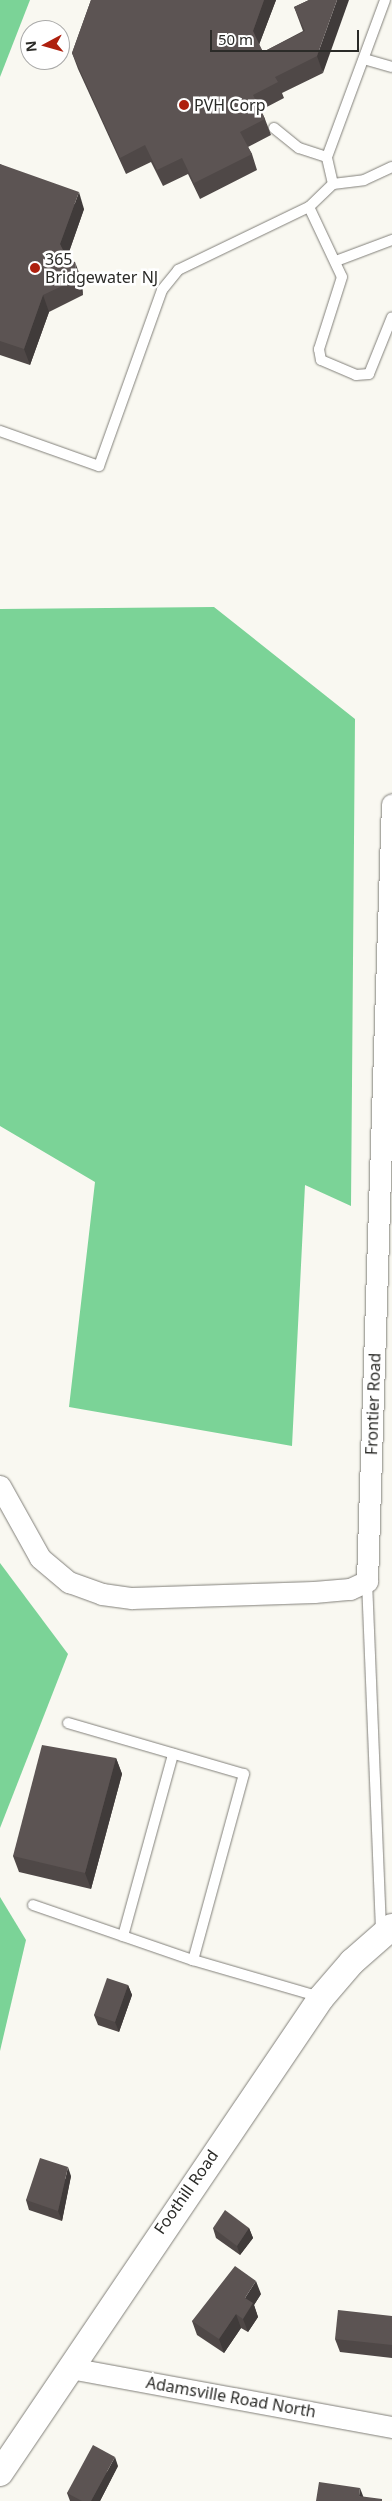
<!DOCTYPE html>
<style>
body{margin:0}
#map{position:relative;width:392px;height:2501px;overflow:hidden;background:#f9f8f1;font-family:"Noto Sans",sans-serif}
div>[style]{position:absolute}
.forest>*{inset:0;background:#7bd397}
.roads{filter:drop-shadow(0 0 1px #82807a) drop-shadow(0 0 1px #82807a)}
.service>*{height:10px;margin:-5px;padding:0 5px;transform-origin:5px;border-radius:5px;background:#fff}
.minor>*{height:21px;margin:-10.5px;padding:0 10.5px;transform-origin:10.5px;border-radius:10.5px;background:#fff}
.tertiary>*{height:26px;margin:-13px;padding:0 13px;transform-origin:13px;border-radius:13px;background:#fff}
.wall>*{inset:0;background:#4f4847}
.shaded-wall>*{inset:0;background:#403b3a}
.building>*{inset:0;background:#5c5453}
.dots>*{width:14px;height:14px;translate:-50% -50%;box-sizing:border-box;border:2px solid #fff;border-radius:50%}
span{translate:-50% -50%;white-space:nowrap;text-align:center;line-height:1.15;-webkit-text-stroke:5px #fff;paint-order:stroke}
.poi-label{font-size:16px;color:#2b2b28}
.left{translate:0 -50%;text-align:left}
.street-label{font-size:16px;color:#2b2b28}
.north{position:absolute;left:20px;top:20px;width:50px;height:50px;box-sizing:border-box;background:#fff;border:1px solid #aaaaa9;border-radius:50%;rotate:264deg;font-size:14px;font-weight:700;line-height:20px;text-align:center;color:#2b2b28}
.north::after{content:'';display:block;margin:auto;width:18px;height:22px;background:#ae200e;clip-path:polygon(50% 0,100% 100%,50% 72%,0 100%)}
.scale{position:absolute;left:210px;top:30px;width:149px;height:22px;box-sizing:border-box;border:2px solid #2b2b28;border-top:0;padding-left:6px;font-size:15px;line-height:18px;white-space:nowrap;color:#2b2b28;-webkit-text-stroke:4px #fff;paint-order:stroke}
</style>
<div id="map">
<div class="forest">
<div style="clip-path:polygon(0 0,30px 0,0 77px)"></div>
<div style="clip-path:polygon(214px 607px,355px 719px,351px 1206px,305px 1185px,292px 1446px,69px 1407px,95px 1182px,0 1126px,0 609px)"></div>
<div style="clip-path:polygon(0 1563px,68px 1654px,0 1828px)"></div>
<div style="clip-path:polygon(0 1897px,26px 1940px,0 2051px)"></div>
</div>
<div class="roads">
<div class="service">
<div style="left:364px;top:59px;width:29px;rotate:16deg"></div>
<div style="left:274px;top:128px;width:32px;rotate:39deg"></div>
<div style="left:299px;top:148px;width:29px;rotate:18deg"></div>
<div style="left:333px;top:184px;width:28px;rotate:-103deg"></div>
<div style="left:327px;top:157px;width:167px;rotate:-69.7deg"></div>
<div style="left:309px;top:207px;width:77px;rotate:64.8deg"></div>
<div style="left:342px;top:277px;width:76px;rotate:107.7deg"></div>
<div style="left:319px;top:349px;width:11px;rotate:80deg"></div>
<div style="left:321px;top:360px;width:38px;rotate:23deg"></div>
<div style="left:356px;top:375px;width:13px;rotate:-4deg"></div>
<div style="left:369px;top:374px;width:61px;rotate:-68deg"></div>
<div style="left:336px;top:261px;width:60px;rotate:-20.6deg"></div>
<div style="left:0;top:431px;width:105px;rotate:19.5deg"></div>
<div style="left:99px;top:466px;width:187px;rotate:-70.3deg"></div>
<div style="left:162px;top:290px;width:26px;rotate:-51deg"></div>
<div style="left:178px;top:270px;width:145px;rotate:-25.7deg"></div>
<div style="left:309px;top:207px;width:33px;rotate:-44deg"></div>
<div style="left:333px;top:184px;width:31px;rotate:-7deg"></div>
<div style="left:364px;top:180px;width:31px;rotate:-25deg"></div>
<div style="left:367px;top:1581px;width:353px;rotate:87.7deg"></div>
<div style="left:68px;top:1723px;width:183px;rotate:16.2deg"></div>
<div style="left:244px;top:1774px;width:193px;rotate:105.3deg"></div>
<div style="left:193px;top:1960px;width:132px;rotate:16.2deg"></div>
<div style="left:33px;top:1905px;width:169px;rotate:19deg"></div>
<div style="left:123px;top:1936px;width:189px;rotate:-74.6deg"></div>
</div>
<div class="minor">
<div style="left:0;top:1486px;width:82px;rotate:60.9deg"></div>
<div style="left:40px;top:1558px;width:38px;rotate:40deg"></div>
<div style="left:69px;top:1582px;width:35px;rotate:20deg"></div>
<div style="left:102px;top:1594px;width:30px;rotate:8deg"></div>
<div style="left:132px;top:1598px;width:182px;rotate:-1.9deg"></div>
<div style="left:314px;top:1592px;width:36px;rotate:-5deg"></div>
<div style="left:350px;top:1589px;width:19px;rotate:-25deg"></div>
<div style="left:367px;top:1581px;width:777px;rotate:-88.16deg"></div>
<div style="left:70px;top:2368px;width:327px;rotate:10.4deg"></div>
</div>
<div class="tertiary">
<div style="left:0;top:2473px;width:573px;rotate:-55.95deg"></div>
<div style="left:321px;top:1998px;width:48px;rotate:-49.3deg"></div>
<div style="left:352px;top:1962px;width:53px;rotate:-41.2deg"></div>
</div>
</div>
<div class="wall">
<div style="clip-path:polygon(91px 0,276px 0,259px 45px,263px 52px,303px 31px,294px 7px,309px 0,323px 73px,282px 93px,284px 98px,261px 110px,265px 119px,271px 135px,248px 147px,252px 154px,257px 170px,200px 199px,188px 174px,163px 186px,151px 162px,126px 174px,78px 69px,72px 53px)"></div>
<div style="clip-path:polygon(0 164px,84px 209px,67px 258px,81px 278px,83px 295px,49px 312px,30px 365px,0 355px)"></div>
<div style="clip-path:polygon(116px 1758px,122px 1774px,91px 1889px,19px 1872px,13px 1856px)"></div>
<div style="clip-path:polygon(128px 1985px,132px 1995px,119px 2032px,98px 2025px,94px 2015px)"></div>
<div style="clip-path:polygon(71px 2176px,62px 2221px,29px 2210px,26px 2200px)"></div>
<div style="clip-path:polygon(213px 2228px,249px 2228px,253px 2238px,240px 2255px,216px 2238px)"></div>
<div style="clip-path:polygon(261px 2294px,254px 2305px,258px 2317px,248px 2332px,241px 2328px,224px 2353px,197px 2335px,192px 2321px)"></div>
<div style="clip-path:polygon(392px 2316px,392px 2358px,340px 2352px,335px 2339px)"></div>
<div style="clip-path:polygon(118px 2466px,100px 2501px,70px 2501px,67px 2493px)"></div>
</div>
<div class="shaded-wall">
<div style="clip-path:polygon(264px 0,276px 0,258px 47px,253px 31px)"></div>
<div style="clip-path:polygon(337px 0,349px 0,323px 73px,317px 56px)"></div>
<div style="clip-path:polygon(79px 192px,84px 209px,66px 260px,60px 244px)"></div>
<div style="clip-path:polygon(75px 262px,81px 278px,83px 295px,77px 279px)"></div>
<div style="clip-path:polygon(43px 295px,49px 312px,30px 365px,24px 349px)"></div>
<div style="clip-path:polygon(116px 1758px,122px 1774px,91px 1889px,85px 1873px)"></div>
<div style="clip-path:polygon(128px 1985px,132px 1995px,119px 2032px,115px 2022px)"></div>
<div style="clip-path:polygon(68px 2167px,71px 2176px,62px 2221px,58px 2211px)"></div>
<div style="clip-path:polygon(249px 2228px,253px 2238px,240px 2255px,237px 2246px)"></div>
<div style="clip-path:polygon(256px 2281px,261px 2294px,254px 2305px,258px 2317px,248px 2332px,243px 2319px,245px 2298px)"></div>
<div style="clip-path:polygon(236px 2314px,241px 2328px,224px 2353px,219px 2339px)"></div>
<div style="clip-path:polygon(115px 2457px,118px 2466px,100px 2501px,91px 2501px)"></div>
<div style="clip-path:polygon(360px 2488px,365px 2501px,359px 2496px)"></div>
</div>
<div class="building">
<div style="clip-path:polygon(91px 0,264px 0,253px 31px,263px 52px,305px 31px,294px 7px,309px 0,337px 0,317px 56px,275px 77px,278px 82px,253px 95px,265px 119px,240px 132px,252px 154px,194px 183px,182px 158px,157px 170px,145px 145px,120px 158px,72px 53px)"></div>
<div style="clip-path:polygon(0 164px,79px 192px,60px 244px,68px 260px,75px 262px,77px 279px,43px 295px,24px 349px,0 341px)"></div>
<div style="clip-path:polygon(42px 1745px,116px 1758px,85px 1873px,13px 1856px)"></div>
<div style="clip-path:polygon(107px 1978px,128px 1985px,115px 2022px,94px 2015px)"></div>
<div style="clip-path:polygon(40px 2158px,68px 2167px,58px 2211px,26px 2200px)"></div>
<div style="clip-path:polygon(225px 2210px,249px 2228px,237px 2246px,213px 2228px)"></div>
<div style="clip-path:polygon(235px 2266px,256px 2281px,245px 2298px,253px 2303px,243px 2319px,236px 2314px,219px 2339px,192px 2321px)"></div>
<div style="clip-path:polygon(338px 2310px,392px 2316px,392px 2345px,335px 2339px)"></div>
<div style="clip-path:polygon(93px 2445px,115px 2457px,91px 2501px,82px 2501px,67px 2493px)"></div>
<div style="clip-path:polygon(319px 2482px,360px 2488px,359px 2496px,382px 2499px,382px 2501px,316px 2501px)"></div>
</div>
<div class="dots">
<div style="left:184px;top:105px;background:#ae200e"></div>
<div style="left:35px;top:268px;background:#ae200e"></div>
</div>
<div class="poi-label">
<span class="left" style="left:194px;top:105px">PVH Corp</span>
<span class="left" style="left:45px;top:268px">365<br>Bridgewater NJ</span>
</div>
<div class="street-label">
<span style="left:373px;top:1404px;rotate:-88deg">Frontier Road</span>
<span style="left:186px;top:2192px;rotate:-55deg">Foothill Road</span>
<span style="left:231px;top:2397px;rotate:10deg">Adamsville Road North</span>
</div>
<div class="north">N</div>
<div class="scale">50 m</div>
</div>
